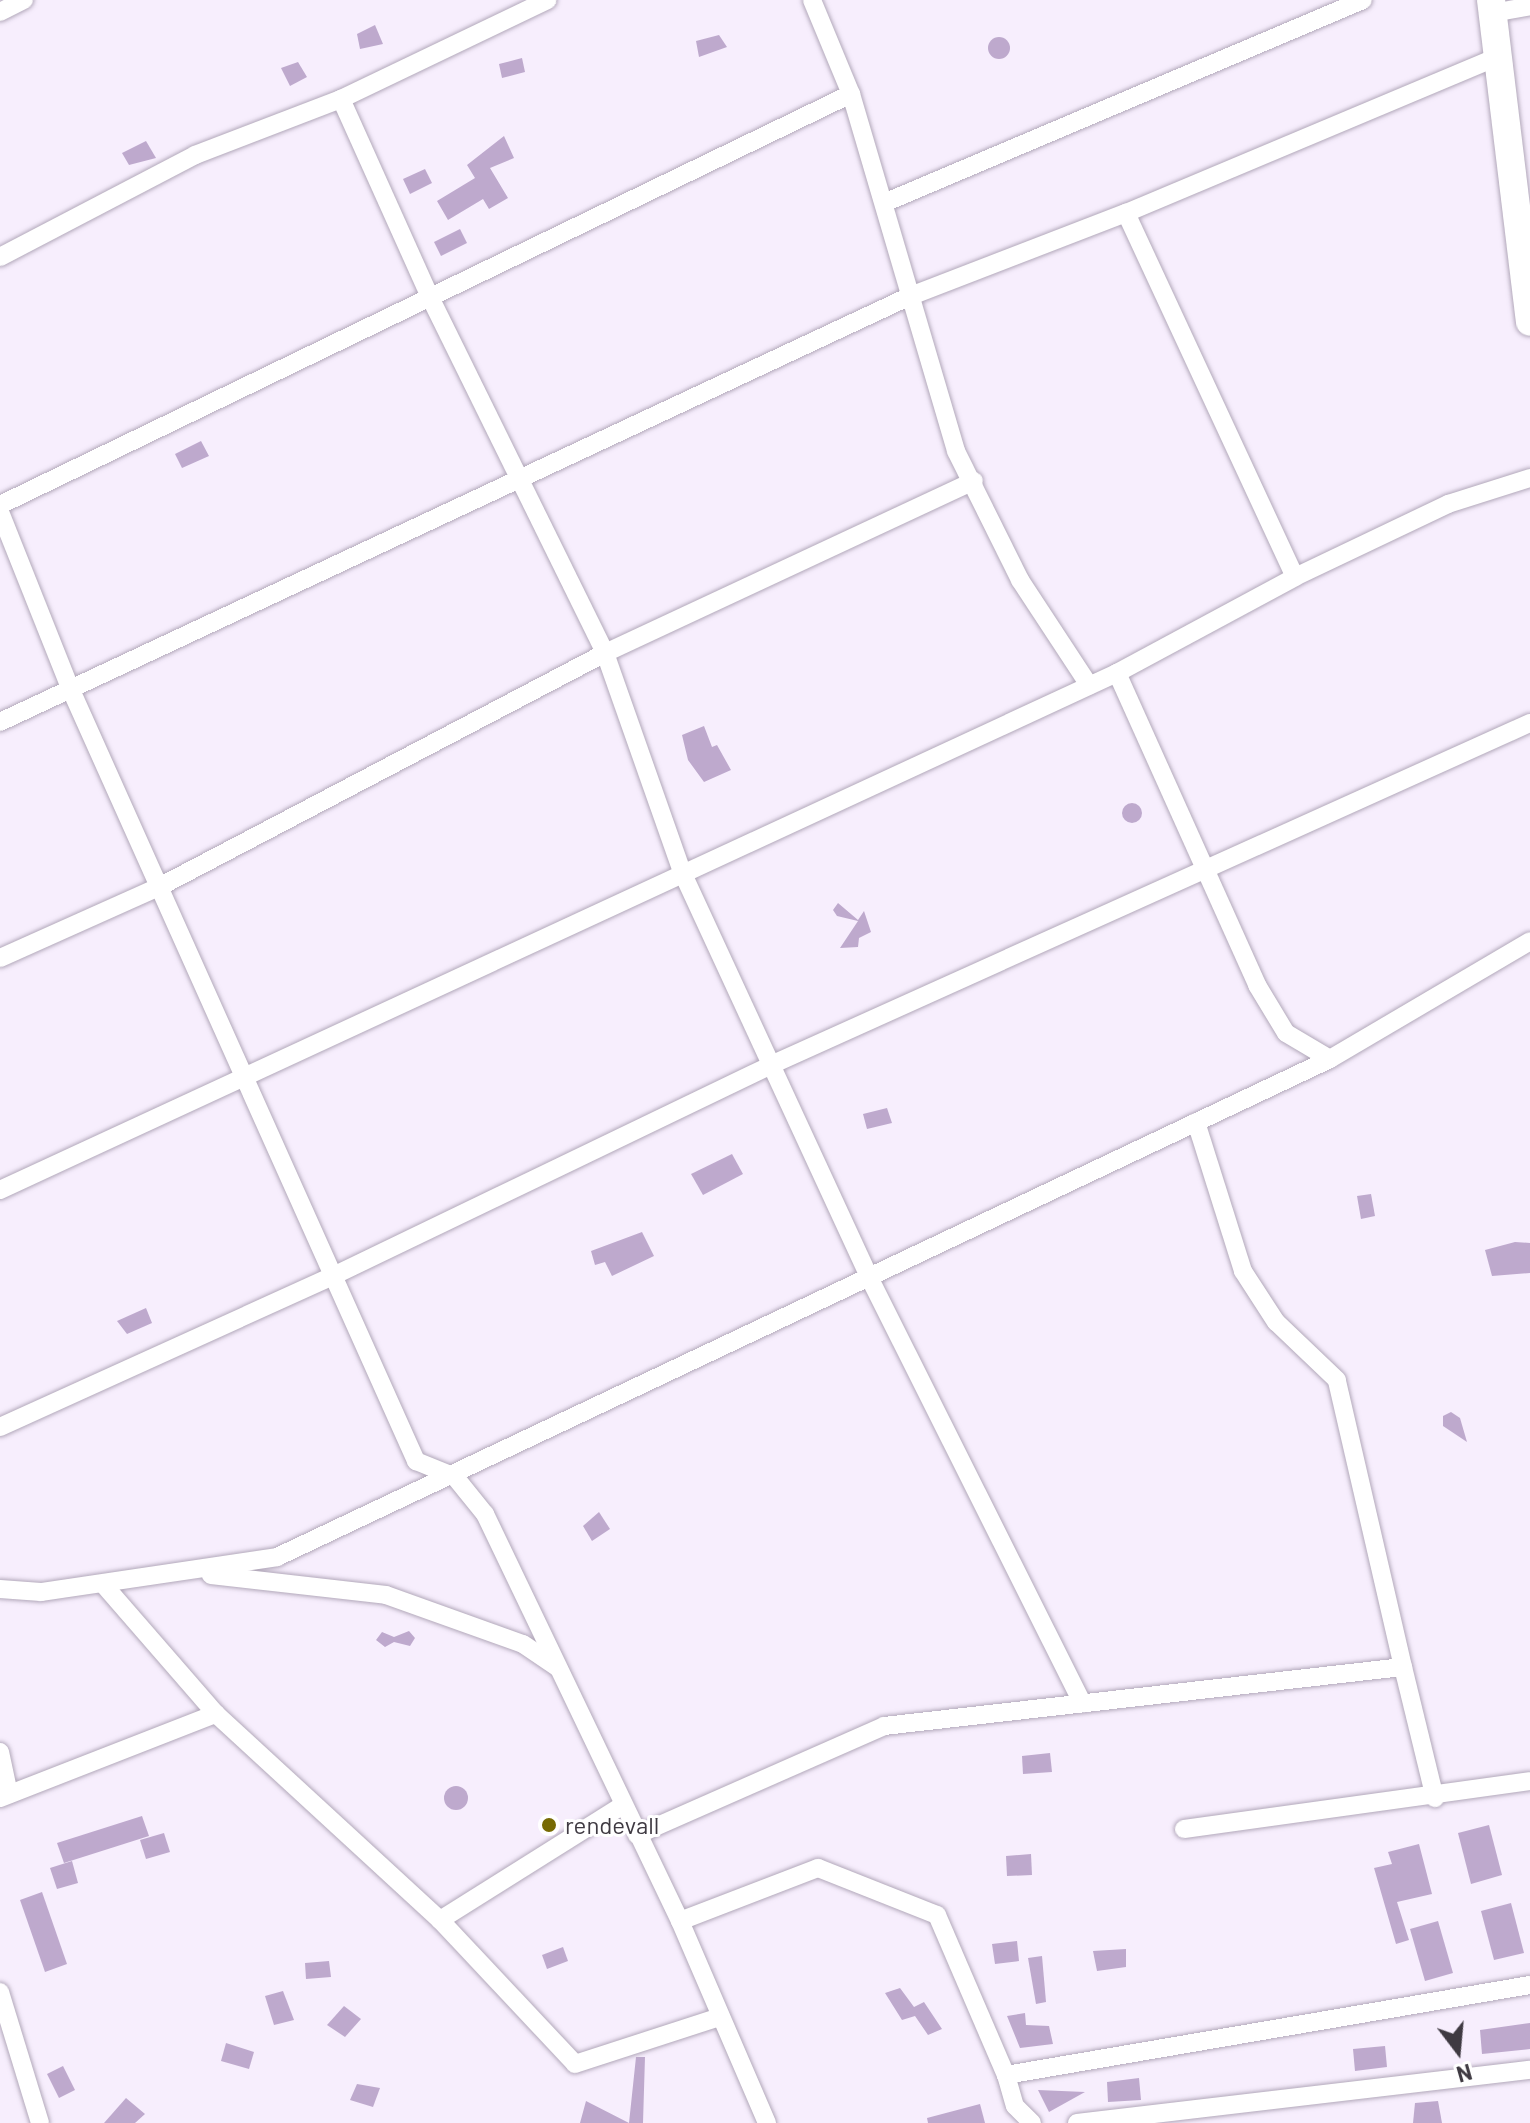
<!DOCTYPE html>
<style>
body{margin:0}
#map{position:relative;width:1530px;height:2123px;overflow:hidden;background:#f7eefd;font-family:Barlow,sans-serif}
div>[style]{position:absolute}
.building>*{inset:0;background:#bea9cd}
.round{border-radius:50%}
.roads{filter:drop-shadow(0 0 2px #b2a8ba) drop-shadow(0 0 2px #b2a8ba)}
.minor>*{height:18px;margin:-9px;padding:0 9px;transform-origin:9px;border-radius:9px;background:#fff}
.primary>*{height:28px;margin:-14px;padding:0 14px;transform-origin:14px;border-radius:14px;background:#fff}
.dots>*{width:22px;height:22px;translate:-50% -50%;box-sizing:border-box;border:4px solid #fff;border-radius:50%}
span{translate:-50% -50%;white-space:nowrap;text-align:center;line-height:1.15;-webkit-text-stroke:6px #fff;paint-order:stroke}
.poi-label{font-size:24px;color:#3f3a42}
.left{translate:0 -50%;text-align:left}
.north{position:absolute;left:1418px;top:2011px;width:80px;height:80px;-webkit-text-stroke:6px #fff;paint-order:stroke;rotate:164deg;font-size:22px;font-weight:700;line-height:32px;text-align:center;color:#3f3a42}
.north::after{content:'';display:block;margin:auto;width:28px;height:36px;background:#3f3a42;clip-path:polygon(50% 0,100% 100%,50% 72%,0 100%)}
</style>
<div id="map">
<div class="building">
<div style="clip-path:polygon(375px 25px,383px 44px,360px 49px,357px 34px)"></div>
<div style="clip-path:polygon(719px 35px,727px 47px,699px 57px,696px 41px)"></div>
<div class="round" style="left:988px;top:37px;width:22px;height:22px"></div>
<div style="clip-path:polygon(522px 58px,525px 72px,502px 78px,499px 64px)"></div>
<div style="clip-path:polygon(298px 62px,307px 77px,290px 86px,281px 68px)"></div>
<div style="clip-path:polygon(504px 136px,514px 158px,490px 168px,508px 198px,489px 209px,483px 199px,448px 220px,437px 201px,475px 178px,467px 165px)"></div>
<div style="clip-path:polygon(146px 141px,156px 158px,129px 165px,122px 153px)"></div>
<div style="clip-path:polygon(425px 169px,432px 183px,410px 194px,403px 179px)"></div>
<div style="clip-path:polygon(460px 229px,467px 243px,441px 256px,434px 242px)"></div>
<div style="clip-path:polygon(201px 441px,209px 456px,182px 468px,175px 454px)"></div>
<div style="clip-path:polygon(704px 726px,712px 747px,717px 745px,731px 770px,704px 782px,688px 760px,682px 735px)"></div>
<div class="round" style="left:1122px;top:803px;width:20px;height:20px"></div>
<div style="clip-path:polygon(838px 903px,858px 920px,864px 911px,871px 932px,859px 938px,858px 947px,840px 948px,858px 921px,837px 916px,833px 910px)"></div>
<div style="clip-path:polygon(887px 1108px,892px 1123px,867px 1129px,863px 1114px)"></div>
<div style="clip-path:polygon(732px 1154px,743px 1174px,703px 1195px,691px 1174px)"></div>
<div style="clip-path:polygon(1371px 1194px,1375px 1216px,1361px 1219px,1357px 1196px)"></div>
<div style="clip-path:polygon(642px 1232px,654px 1256px,612px 1276px,605px 1262px,595px 1265px,591px 1251px)"></div>
<div style="clip-path:polygon(1515px 1242px,1530px 1243px,1530px 1273px,1492px 1276px,1485px 1250px)"></div>
<div style="clip-path:polygon(146px 1308px,152px 1323px,127px 1334px,117px 1321px)"></div>
<div style="clip-path:polygon(1451px 1412px,1460px 1418px,1467px 1442px,1443px 1426px,1443px 1416px)"></div>
<div style="clip-path:polygon(599px 1512px,610px 1529px,592px 1541px,583px 1526px)"></div>
<div style="clip-path:polygon(409px 1631px,415px 1638px,410px 1646px,394px 1642px,385px 1647px,376px 1640px,382px 1632px,394px 1637px)"></div>
<div style="clip-path:polygon(1050px 1753px,1052px 1772px,1023px 1774px,1022px 1756px)"></div>
<div class="round" style="left:444px;top:1786px;width:24px;height:24px"></div>
<div style="clip-path:polygon(142px 1816px,149px 1836px,64px 1863px,57px 1843px)"></div>
<div style="clip-path:polygon(1489px 1825px,1502px 1875px,1471px 1884px,1458px 1833px)"></div>
<div style="clip-path:polygon(164px 1833px,170px 1852px,146px 1859px,140px 1840px)"></div>
<div style="clip-path:polygon(1419px 1844px,1432px 1894px,1397px 1902px,1409px 1940px,1396px 1944px,1374px 1868px,1392px 1864px,1388px 1852px)"></div>
<div style="clip-path:polygon(1031px 1854px,1032px 1875px,1007px 1876px,1006px 1856px)"></div>
<div style="clip-path:polygon(72px 1861px,78px 1883px,57px 1889px,50px 1868px)"></div>
<div style="clip-path:polygon(42px 1892px,67px 1964px,45px 1972px,20px 1900px)"></div>
<div style="clip-path:polygon(1511px 1903px,1524px 1953px,1494px 1960px,1481px 1911px)"></div>
<div style="clip-path:polygon(1438px 1921px,1453px 1973px,1425px 1981px,1410px 1929px)"></div>
<div style="clip-path:polygon(1017px 1941px,1019px 1961px,995px 1964px,992px 1944px)"></div>
<div style="clip-path:polygon(563px 1947px,568px 1961px,547px 1969px,542px 1955px)"></div>
<div style="clip-path:polygon(1126px 1949px,1126px 1967px,1097px 1971px,1093px 1951px)"></div>
<div style="clip-path:polygon(1042px 1956px,1046px 2002px,1036px 2004px,1028px 1958px)"></div>
<div style="clip-path:polygon(329px 1961px,331px 1977px,306px 1979px,305px 1963px)"></div>
<div style="clip-path:polygon(900px 1988px,914px 2007px,924px 2002px,942px 2029px,928px 2035px,915px 2016px,902px 2020px,885px 1993px)"></div>
<div style="clip-path:polygon(283px 1991px,294px 2020px,274px 2025px,265px 1996px)"></div>
<div style="clip-path:polygon(344px 2006px,361px 2019px,345px 2037px,327px 2025px)"></div>
<div style="clip-path:polygon(1025px 2013px,1026px 2025px,1049px 2026px,1053px 2044px,1020px 2048px,1007px 2016px)"></div>
<div style="clip-path:polygon(1530px 2023px,1530px 2049px,1482px 2054px,1480px 2030px)"></div>
<div style="clip-path:polygon(226px 2043px,254px 2052px,249px 2069px,221px 2061px)"></div>
<div style="clip-path:polygon(1385px 2046px,1387px 2067px,1355px 2071px,1353px 2049px)"></div>
<div style="clip-path:polygon(636px 2057px,645px 2057px,643px 2123px,580px 2123px,586px 2101px,629px 2123px)"></div>
<div style="clip-path:polygon(63px 2066px,75px 2090px,59px 2098px,47px 2074px)"></div>
<div style="clip-path:polygon(1139px 2078px,1141px 2100px,1108px 2102px,1107px 2082px)"></div>
<div style="clip-path:polygon(357px 2084px,380px 2088px,373px 2107px,350px 2100px)"></div>
<div style="clip-path:polygon(1038px 2090px,1085px 2092px,1049px 2112px)"></div>
<div style="clip-path:polygon(126px 2098px,145px 2114px,135px 2123px,104px 2123px)"></div>
<div style="clip-path:polygon(1438px 2101px,1442px 2123px,1413px 2123px,1415px 2103px)"></div>
<div style="clip-path:polygon(980px 2104px,985px 2123px,928px 2123px,927px 2118px)"></div>
</div>
<div class="roads">
<div class="minor">
<div style="left:812px;top:0;width:102px;rotate:67.5deg"></div>
<div style="left:851px;top:94px;width:372px;rotate:73.6deg"></div>
<div style="left:956px;top:451px;width:144px;rotate:63.6deg"></div>
<div style="left:1020px;top:580px;width:126px;rotate:56.7deg"></div>
<div style="left:0;top:12px;width:27px;rotate:-27deg"></div>
<div style="left:1492px;top:13px;width:39px;rotate:-10deg"></div>
<div style="left:341px;top:99px;width:215px;rotate:65.8deg"></div>
<div style="left:429px;top:295px;width:399px;rotate:63.8deg"></div>
<div style="left:605px;top:653px;width:234px;rotate:70.6deg"></div>
<div style="left:683px;top:874px;width:442px;rotate:65.2deg"></div>
<div style="left:868px;top:1275px;width:479px;rotate:63.4deg"></div>
<div style="left:884px;top:203px;width:520px;rotate:-22.97deg"></div>
<div style="left:1126px;top:213px;width:401px;rotate:65.1deg"></div>
<div style="left:0;top:257px;width:220px;rotate:-27.6deg"></div>
<div style="left:195px;top:155px;width:156px;rotate:-21deg"></div>
<div style="left:341px;top:99px;width:229px;rotate:-25.6deg"></div>
<div style="left:0;top:505px;width:945px;rotate:-25.78deg"></div>
<div style="left:0;top:512px;width:192px;rotate:68.3deg"></div>
<div style="left:71px;top:690px;width:845px;rotate:65.89deg"></div>
<div style="left:416px;top:1461px;width:42px;rotate:22.3deg"></div>
<div style="left:455px;top:1477px;width:48px;rotate:51deg"></div>
<div style="left:485px;top:1514px;width:451px;rotate:64.4deg"></div>
<div style="left:680px;top:1921px;width:220px;rotate:66.7deg"></div>
<div style="left:1117px;top:673px;width:342px;rotate:65.8deg"></div>
<div style="left:1257px;top:985px;width:56px;rotate:58.9deg"></div>
<div style="left:1286px;top:1033px;width:51px;rotate:30.6deg"></div>
<div style="left:0;top:722px;width:1003px;rotate:-25.08deg"></div>
<div style="left:908px;top:297px;width:234px;rotate:-21.1deg"></div>
<div style="left:1126px;top:213px;width:402px;rotate:-22.8deg"></div>
<div style="left:0;top:958px;width:174px;rotate:-24.1deg"></div>
<div style="left:159px;top:887px;width:504px;rotate:-27.68deg"></div>
<div style="left:605px;top:653px;width:407px;rotate:-25deg"></div>
<div style="left:0;top:1190px;width:1231px;rotate:-24.84deg"></div>
<div style="left:1117px;top:673px;width:202px;rotate:-28.3deg"></div>
<div style="left:1295px;top:577px;width:170px;rotate:-25.5deg"></div>
<div style="left:1448px;top:504px;width:86px;rotate:-17.6deg"></div>
<div style="left:0;top:1427px;width:366px;rotate:-24.4deg"></div>
<div style="left:333px;top:1276px;width:486px;rotate:-25.7deg"></div>
<div style="left:771px;top:1065px;width:832px;rotate:-24.26deg"></div>
<div style="left:211px;top:1575px;width:176px;rotate:6.5deg"></div>
<div style="left:386px;top:1595px;width:145px;rotate:19.7deg"></div>
<div style="left:523px;top:1644px;width:41px;rotate:34.1deg"></div>
<div style="left:103px;top:1584px;width:172px;rotate:49deg"></div>
<div style="left:216px;top:1714px;width:304px;rotate:42.6deg"></div>
<div style="left:440px;top:1920px;width:197px;rotate:46.8deg"></div>
<div style="left:575px;top:2064px;width:152px;rotate:-18deg"></div>
<div style="left:0;top:1589px;width:41px;rotate:4.2deg"></div>
<div style="left:41px;top:1592px;width:239px;rotate:-8.4deg"></div>
<div style="left:277px;top:1557px;width:1165px;rotate:-25.31deg"></div>
<div style="left:1330px;top:1059px;width:232px;rotate:-30.5deg"></div>
<div style="left:1403px;top:1667px;width:135px;rotate:76.3deg"></div>
<div style="left:0;top:1752px;width:43px;rotate:77.9deg"></div>
<div style="left:0;top:1798px;width:232px;rotate:-21.3deg"></div>
<div style="left:1184px;top:1829px;width:349px;rotate:-7.9deg"></div>
<div style="left:637px;top:1835px;width:270px;rotate:-23.8deg"></div>
<div style="left:884px;top:1726px;width:522px;rotate:-6.49deg"></div>
<div style="left:1403px;top:1667px;width:294px;rotate:-103deg"></div>
<div style="left:1337px;top:1380px;width:84px;rotate:-136.4deg"></div>
<div style="left:1276px;top:1322px;width:61px;rotate:-122.9deg"></div>
<div style="left:1243px;top:1271px;width:156px;rotate:-107.5deg"></div>
<div style="left:440px;top:1920px;width:215px;rotate:-32.1deg"></div>
<div style="left:680px;top:1921px;width:148px;rotate:-21deg"></div>
<div style="left:818px;top:1868px;width:128px;rotate:21.6deg"></div>
<div style="left:937px;top:1915px;width:174px;rotate:66.7deg"></div>
<div style="left:1006px;top:2075px;width:532px;rotate:-9.75deg"></div>
<div style="left:0;top:1992px;width:137px;rotate:73deg"></div>
<div style="left:1006px;top:2075px;width:32px;rotate:74deg"></div>
<div style="left:1015px;top:2106px;width:24px;rotate:45deg"></div>
<div style="left:1077px;top:2123px;width:456px;rotate:-6.7deg"></div>
</div>
<div class="primary">
<div style="left:1491px;top:0;width:324px;rotate:83.1deg"></div>
</div>
</div>
<div class="dots">
<div style="left:549px;top:1825px;background:#776a03"></div>
</div>
<div class="poi-label">
<span class="left" style="left:565px;top:1825px">rendevall</span>
</div>
<div class="north">N</div>
</div>
